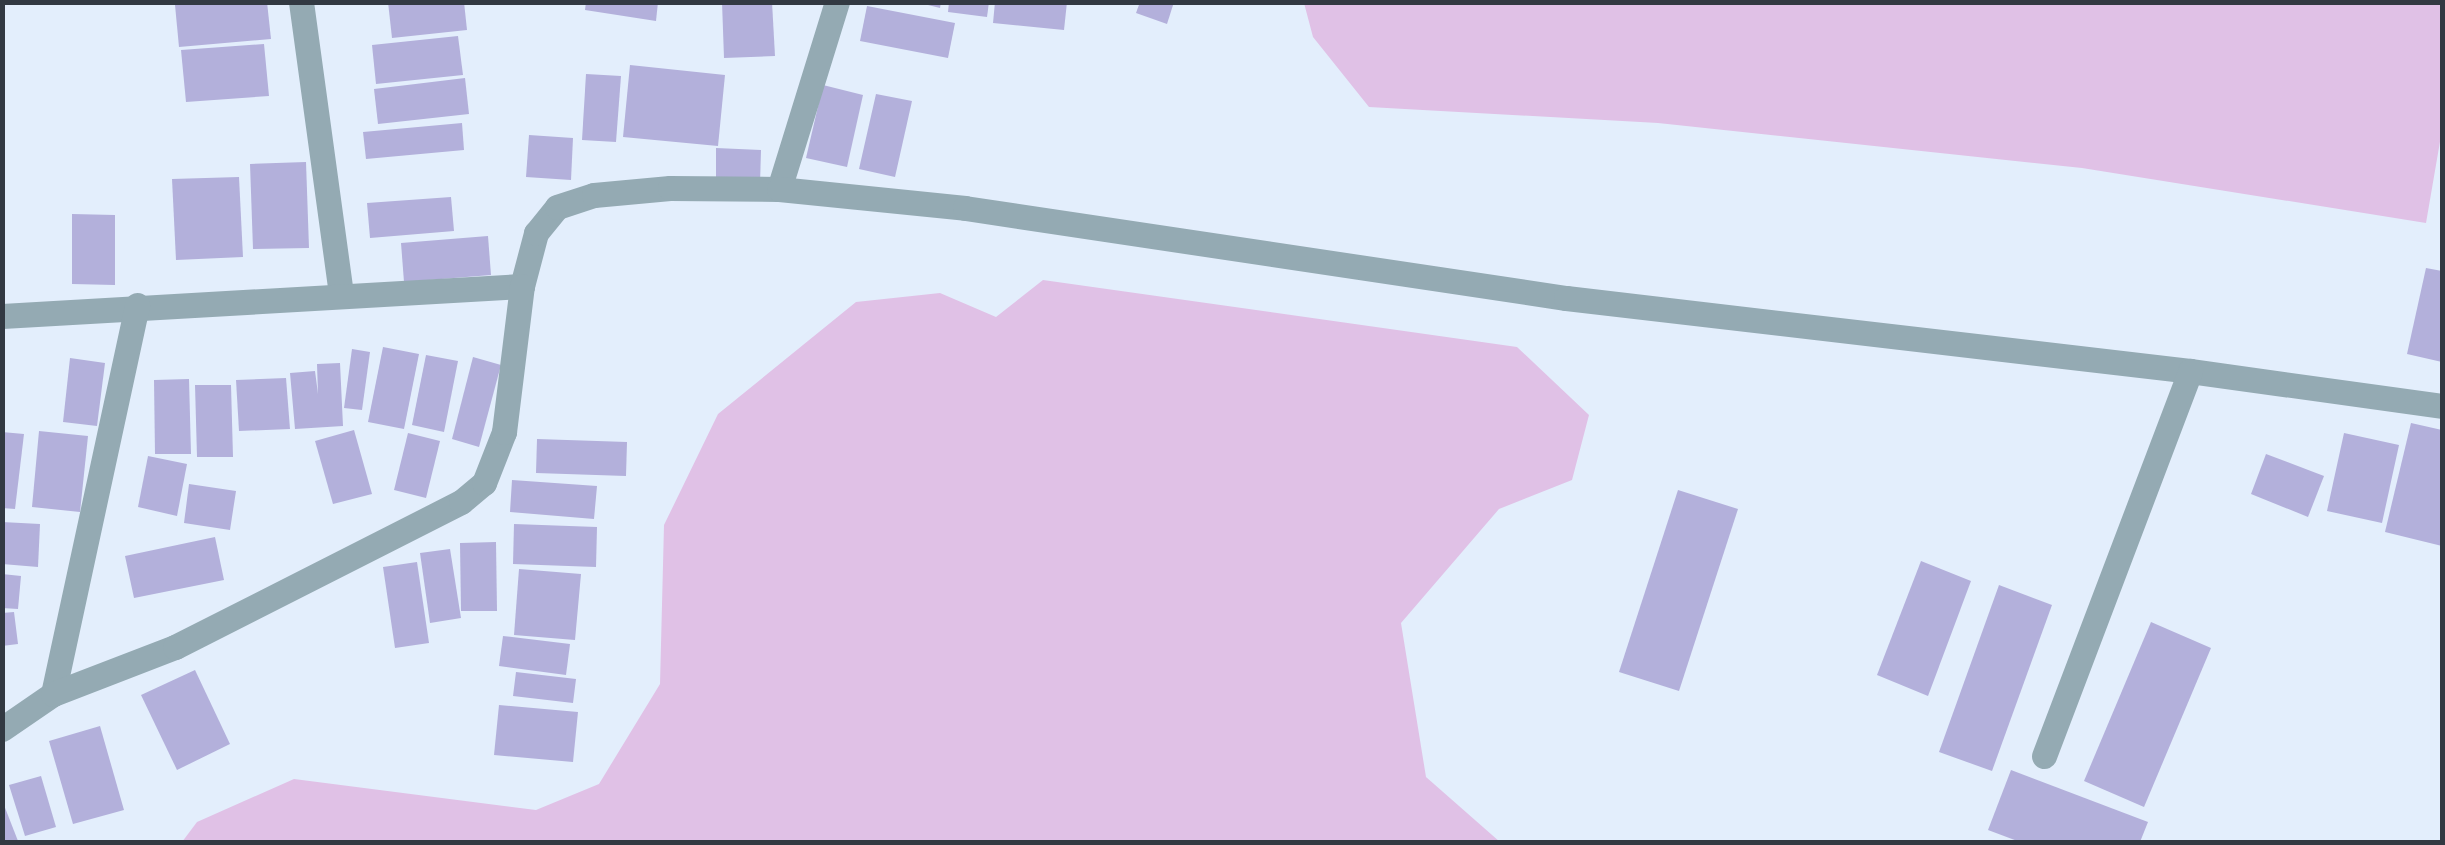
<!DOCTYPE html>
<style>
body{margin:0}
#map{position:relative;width:2445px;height:845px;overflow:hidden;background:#e3eefc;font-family:"Playfair Display",serif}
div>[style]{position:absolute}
.green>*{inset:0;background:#e0c1e6}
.building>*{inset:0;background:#b3b0db}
.minor>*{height:25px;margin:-12.5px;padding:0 12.5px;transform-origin:12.5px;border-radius:12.5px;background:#94aab3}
span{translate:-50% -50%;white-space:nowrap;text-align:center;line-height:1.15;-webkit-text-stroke:9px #f6faff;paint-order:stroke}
.frame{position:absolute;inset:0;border:5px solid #323942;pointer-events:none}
</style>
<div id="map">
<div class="green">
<div style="clip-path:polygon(1304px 3px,2442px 3px,2442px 130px,2426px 223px,2082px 168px,1658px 123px,1369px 107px,1313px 37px)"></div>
<div style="clip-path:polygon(1043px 280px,1517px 347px,1589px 415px,1572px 480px,1499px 509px,1401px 623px,1426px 777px,1500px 842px,182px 842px,197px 822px,294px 779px,536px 810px,599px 784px,660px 684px,664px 525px,718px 414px,856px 302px,940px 293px,996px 317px)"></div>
</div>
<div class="building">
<div style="clip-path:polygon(267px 2px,271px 39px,179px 47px,175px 5px)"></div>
<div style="clip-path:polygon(388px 2px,464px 2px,467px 30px,392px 38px)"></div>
<div style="clip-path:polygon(586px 2px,658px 2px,656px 21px,585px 10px)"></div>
<div style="clip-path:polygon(722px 2px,772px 2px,775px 56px,724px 58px)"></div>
<div style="clip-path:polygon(916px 2px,941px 2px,940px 8px)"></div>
<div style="clip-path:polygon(949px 2px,989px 2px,987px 17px,948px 12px)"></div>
<div style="clip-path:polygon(995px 2px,1067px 2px,1064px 30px,993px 23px)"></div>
<div style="clip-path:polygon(1140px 2px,1174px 2px,1167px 24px,1136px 13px)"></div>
<div style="clip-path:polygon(867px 6px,955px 23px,948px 58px,860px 41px)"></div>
<div style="clip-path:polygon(458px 36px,463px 75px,376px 84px,372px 45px)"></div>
<div style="clip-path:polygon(264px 44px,269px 96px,186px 102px,181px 50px)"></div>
<div style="clip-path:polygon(630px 65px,725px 75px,718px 146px,623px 137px)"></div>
<div style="clip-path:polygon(586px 74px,621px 76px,616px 142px,582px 140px)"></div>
<div style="clip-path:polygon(465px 78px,469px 114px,378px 124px,374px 89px)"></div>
<div style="clip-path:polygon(823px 85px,863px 95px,847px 167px,806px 158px)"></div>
<div style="clip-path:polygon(876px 94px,912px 101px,895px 177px,859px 169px)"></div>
<div style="clip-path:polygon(462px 123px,464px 150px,366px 159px,363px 132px)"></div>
<div style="clip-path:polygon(529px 135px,573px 138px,571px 180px,526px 177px)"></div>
<div style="clip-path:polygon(716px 148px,761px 150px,760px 184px,716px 182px)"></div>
<div style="clip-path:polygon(306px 162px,309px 248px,253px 249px,250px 164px)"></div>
<div style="clip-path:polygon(239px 177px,243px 257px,176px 260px,172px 179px)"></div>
<div style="clip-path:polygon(451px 197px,454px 231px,370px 238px,367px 203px)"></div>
<div style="clip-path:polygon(72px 214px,115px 215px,115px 285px,72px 284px)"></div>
<div style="clip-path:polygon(488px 236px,491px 275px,404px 282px,401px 243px)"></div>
<div style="clip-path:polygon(2426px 268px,2442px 271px,2442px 362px,2407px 354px)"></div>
<div style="clip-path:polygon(383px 347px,419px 354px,404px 429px,368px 422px)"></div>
<div style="clip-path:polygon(352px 349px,370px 352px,362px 410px,344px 408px)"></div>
<div style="clip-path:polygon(426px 355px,458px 361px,444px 432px,412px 425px)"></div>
<div style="clip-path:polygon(473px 357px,501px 365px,479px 447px,452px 439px)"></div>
<div style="clip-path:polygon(70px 358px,105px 363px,97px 426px,63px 422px)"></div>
<div style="clip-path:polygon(340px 363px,343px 426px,295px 429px,290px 373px,315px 371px,318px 394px,317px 364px)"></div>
<div style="clip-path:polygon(286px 378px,290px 429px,239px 431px,236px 380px)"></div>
<div style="clip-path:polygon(189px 379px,191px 454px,155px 454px,154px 380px)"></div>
<div style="clip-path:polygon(195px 385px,231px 385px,233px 457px,197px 457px)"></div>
<div style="clip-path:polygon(2411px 423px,2442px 430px,2442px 546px,2385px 532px)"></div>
<div style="clip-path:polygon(354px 430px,372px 494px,333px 504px,315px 441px)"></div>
<div style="clip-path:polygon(39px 431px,88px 436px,80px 512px,32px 507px)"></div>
<div style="clip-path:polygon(2px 432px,24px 434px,15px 509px,2px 508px)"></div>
<div style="clip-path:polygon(408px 433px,440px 441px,426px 498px,394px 490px)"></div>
<div style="clip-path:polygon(2344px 433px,2399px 445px,2382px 523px,2327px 511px)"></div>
<div style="clip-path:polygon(537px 439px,627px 442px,626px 476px,536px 473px)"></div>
<div style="clip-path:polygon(2266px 454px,2324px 476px,2308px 517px,2251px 494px)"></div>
<div style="clip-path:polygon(148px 456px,187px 464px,177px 516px,138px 507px)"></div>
<div style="clip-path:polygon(512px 480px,597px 486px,594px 519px,510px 512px)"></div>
<div style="clip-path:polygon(189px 484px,236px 491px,230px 530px,184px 523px)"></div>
<div style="clip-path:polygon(1678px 490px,1738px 509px,1679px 691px,1619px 672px)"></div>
<div style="clip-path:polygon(2px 522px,40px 524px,38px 567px,2px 564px)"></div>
<div style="clip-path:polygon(514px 524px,597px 527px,596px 567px,513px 564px)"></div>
<div style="clip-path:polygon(215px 537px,224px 580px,134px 598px,125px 556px)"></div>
<div style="clip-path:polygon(496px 542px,497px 611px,461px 611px,460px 543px)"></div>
<div style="clip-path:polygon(450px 549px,461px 618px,430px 623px,420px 553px)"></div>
<div style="clip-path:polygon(1921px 561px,1971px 581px,1928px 696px,1877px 675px)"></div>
<div style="clip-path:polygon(417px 562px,429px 643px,395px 648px,383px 567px)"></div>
<div style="clip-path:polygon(519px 569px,581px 574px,575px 640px,514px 635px)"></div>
<div style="clip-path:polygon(2px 574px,21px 576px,18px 609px,2px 608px)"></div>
<div style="clip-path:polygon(1999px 585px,2052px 605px,1992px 771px,1939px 752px)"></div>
<div style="clip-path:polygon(14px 612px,18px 644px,2px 646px,2px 613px)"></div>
<div style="clip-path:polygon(2151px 622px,2211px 648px,2144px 807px,2084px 781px)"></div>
<div style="clip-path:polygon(503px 636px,570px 644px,566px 675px,499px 666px)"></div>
<div style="clip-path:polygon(195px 670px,230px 744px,177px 770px,141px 695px)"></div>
<div style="clip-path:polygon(516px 672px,576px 679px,573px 703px,513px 696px)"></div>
<div style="clip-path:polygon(499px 705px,578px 712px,573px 762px,494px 755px)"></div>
<div style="clip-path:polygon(100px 726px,124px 810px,73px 824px,49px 741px)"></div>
<div style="clip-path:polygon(2011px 770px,2148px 822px,2140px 842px,2020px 842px,1988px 830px)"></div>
<div style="clip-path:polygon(41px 776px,56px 827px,25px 836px,9px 785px)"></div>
<div style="clip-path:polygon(2px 800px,18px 841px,14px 842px,2px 842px)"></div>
</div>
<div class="minor">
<div style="left:301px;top:2px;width:294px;rotate:82.2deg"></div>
<div style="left:779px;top:189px;width:196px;rotate:-72.8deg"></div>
<div style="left:2px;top:316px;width:521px;rotate:-3.3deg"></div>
<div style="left:522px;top:286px;width:55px;rotate:-75.2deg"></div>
<div style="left:536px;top:233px;width:33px;rotate:-51deg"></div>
<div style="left:557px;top:207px;width:39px;rotate:-18deg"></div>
<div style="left:594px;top:195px;width:76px;rotate:-5.3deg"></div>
<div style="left:670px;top:188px;width:109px;rotate:0.5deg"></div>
<div style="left:779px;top:189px;width:187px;rotate:5.8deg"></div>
<div style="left:965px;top:208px;width:608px;rotate:8.52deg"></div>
<div style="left:1566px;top:298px;width:628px;rotate:6.67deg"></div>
<div style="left:2190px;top:371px;width:254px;rotate:7.9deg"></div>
<div style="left:53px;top:694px;width:398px;rotate:-77.8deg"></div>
<div style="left:2px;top:729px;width:62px;rotate:-34.5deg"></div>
<div style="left:53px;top:694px;width:131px;rotate:-21.1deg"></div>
<div style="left:175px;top:647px;width:321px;rotate:-26.9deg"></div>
<div style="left:461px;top:502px;width:30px;rotate:-40deg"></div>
<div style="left:484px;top:483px;width:55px;rotate:-68.6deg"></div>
<div style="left:504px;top:432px;width:147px;rotate:-83deg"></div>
<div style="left:2044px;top:756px;width:412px;rotate:-69.2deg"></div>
</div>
<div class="frame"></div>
</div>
